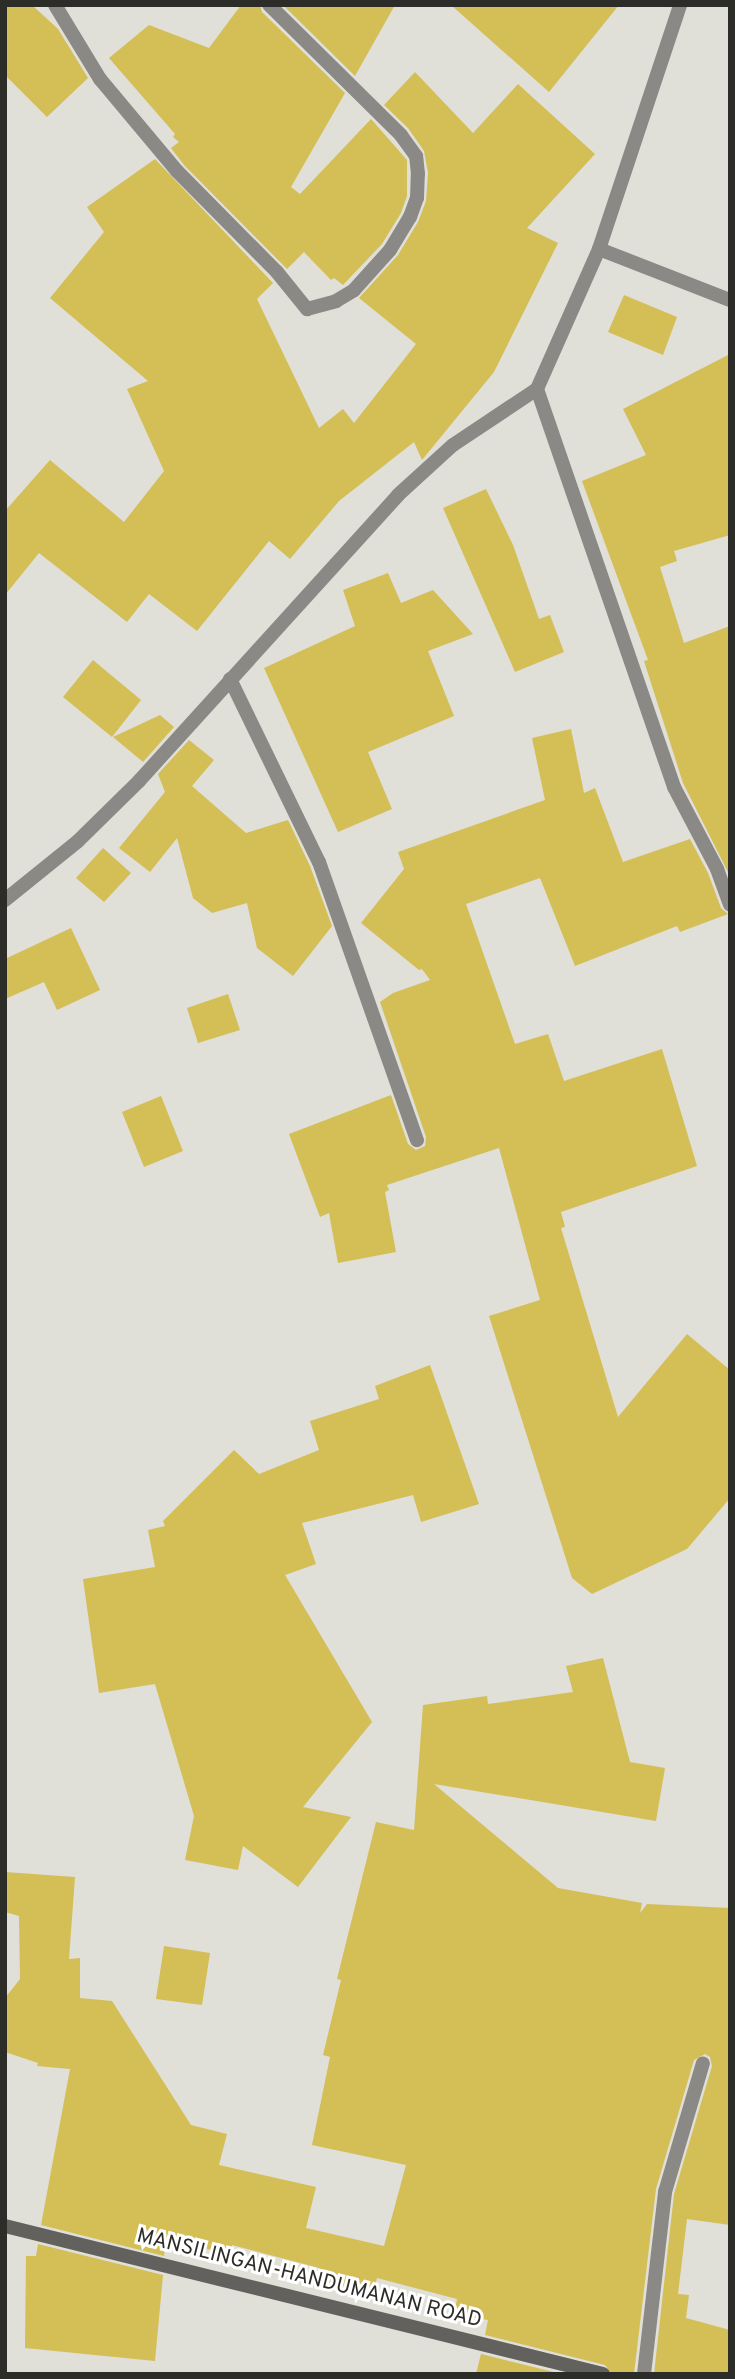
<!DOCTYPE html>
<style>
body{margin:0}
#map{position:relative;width:735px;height:2379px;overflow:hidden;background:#e0dfd8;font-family:Overpass,sans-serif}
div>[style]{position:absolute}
.building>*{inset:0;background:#d4be56}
.street>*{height:14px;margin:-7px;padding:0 7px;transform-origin:7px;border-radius:7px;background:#8a8986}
.secondary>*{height:14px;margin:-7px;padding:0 7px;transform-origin:7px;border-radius:7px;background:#62615d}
span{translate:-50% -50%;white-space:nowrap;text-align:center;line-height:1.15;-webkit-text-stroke:6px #fff;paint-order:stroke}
.street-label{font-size:21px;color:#2c2c29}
.frame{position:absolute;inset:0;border:7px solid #2c2c29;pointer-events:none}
</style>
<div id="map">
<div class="building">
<div style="clip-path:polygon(5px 5px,32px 5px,58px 29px,88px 78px,47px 117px,5px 75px)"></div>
<div style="clip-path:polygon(241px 5px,260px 5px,262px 12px,345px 93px,291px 187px,300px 194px,371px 119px,407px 160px,407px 196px,401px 213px,382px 244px,343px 285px,334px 278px,331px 280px,304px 252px,287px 269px,184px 165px,171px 148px,179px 142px,173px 137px,175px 134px,109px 58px,149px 25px,209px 48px)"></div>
<div style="clip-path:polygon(283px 5px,395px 5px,355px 76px)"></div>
<div style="clip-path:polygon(451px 5px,619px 5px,549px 92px)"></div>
<div style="clip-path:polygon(415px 72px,473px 133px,518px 84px,595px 154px,527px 228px,558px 243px,494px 372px,422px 460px,414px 442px,339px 501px,290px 559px,269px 541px,197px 631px,149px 594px,127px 622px,39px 553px,5px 595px,5px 511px,50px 460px,124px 522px,164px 471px,127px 389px,148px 381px,50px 298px,104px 232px,87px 207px,155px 159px,273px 283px,257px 299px,319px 428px,343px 409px,354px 423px,416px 344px,359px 298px,398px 255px,418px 222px,426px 201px,428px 173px,424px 151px,408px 128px,384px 105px)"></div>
<div style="clip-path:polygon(624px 295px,677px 317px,663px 355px,608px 332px)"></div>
<div style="clip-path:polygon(730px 354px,730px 535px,674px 551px,677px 561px,660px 567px,684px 643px,730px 626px,730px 876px,683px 783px,644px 661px,648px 660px,582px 481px,646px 455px,623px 409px)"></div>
<div style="clip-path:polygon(486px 489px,513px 545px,539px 619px,550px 615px,564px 652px,515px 672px,443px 508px)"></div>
<div style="clip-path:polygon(388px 573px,401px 603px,433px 590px,473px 634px,428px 651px,454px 716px,368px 752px,392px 809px,338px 832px,264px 668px,355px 626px,343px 590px)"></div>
<div style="clip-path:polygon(93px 660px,141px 700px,112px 737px,63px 697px)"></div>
<div style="clip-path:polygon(160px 715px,174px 727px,143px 762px,113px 737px)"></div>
<div style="clip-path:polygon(571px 729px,584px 793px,595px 788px,623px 862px,690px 839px,708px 873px,721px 908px,728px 914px,680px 932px,677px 926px,575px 966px,540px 878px,466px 904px,515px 1044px,548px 1034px,564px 1081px,662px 1049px,697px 1166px,561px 1212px,565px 1227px,561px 1228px,618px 1417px,687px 1334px,730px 1370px,730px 1498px,687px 1549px,592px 1594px,572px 1578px,489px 1316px,540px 1300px,499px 1148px,387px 1185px,389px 1190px,385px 1192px,396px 1252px,338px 1263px,329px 1213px,320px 1217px,289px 1134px,391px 1095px,408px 1144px,416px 1150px,425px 1146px,426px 1137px,380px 1002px,393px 993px,430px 980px,422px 969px,419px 970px,361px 923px,404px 869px,398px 852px,545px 800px,532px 738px)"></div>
<div style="clip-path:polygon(189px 740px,214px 760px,192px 786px,246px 833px,288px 820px,310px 866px,332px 926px,293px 976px,257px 948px,247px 903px,212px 913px,193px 898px,177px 838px,150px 872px,119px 848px,165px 792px,158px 774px)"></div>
<div style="clip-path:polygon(103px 848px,131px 873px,104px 902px,76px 878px)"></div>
<div style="clip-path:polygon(71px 928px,100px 990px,57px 1010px,44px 982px,5px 999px,5px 959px)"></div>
<div style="clip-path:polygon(228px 994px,240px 1030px,198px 1043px,187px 1008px)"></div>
<div style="clip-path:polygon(161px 1096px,183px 1151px,144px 1167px,122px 1112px)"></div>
<div style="clip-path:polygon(430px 1365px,479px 1504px,421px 1522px,413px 1495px,302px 1523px,316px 1564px,285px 1575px,372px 1722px,303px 1807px,351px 1817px,298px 1887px,243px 1846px,238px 1870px,185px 1860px,194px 1816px,155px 1684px,99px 1693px,83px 1579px,155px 1567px,148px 1530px,165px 1526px,163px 1521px,234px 1450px,259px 1474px,319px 1450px,310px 1421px,379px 1399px,375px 1386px)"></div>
<div style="clip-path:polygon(603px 1658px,630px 1762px,665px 1768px,656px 1821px,434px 1784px,558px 1888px,642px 1903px,640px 1913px,647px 1904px,730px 1908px,730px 2225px,687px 2219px,678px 2294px,689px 2295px,686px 2318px,730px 2330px,730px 2374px,654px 2374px,674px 2194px,712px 2066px,710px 2057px,705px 2054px,694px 2060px,656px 2189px,634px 2374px,612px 2374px,605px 2365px,485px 2335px,488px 2320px,454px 2314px,457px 2299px,377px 2278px,373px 2293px,316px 2279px,319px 2268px,232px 2245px,230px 2255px,166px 2238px,164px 2256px,41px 2225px,70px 2069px,37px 2066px,38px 2063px,5px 2052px,5px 1998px,20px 1979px,19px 1916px,5px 1912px,5px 1872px,75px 1877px,69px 1959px,80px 1958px,80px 1998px,112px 2001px,191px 2125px,227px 2134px,219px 2165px,316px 2187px,306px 2228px,384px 2246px,406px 2165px,312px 2145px,330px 2057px,323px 2055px,341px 1980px,337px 1979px,376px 1822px,414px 1830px,423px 1705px,487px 1696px,488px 1704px,573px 1692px,566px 1666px)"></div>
<div style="clip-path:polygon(164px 1946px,210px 1953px,202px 2005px,156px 1999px)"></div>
<div style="clip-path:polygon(38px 2244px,163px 2275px,155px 2361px,25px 2348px,26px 2256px,36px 2256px)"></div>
<div style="clip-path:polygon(481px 2354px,562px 2374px,476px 2374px)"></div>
</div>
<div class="street">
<div style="left:55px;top:5px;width:87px;rotate:58.7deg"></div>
<div style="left:100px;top:79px;width:120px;rotate:50.1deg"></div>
<div style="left:177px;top:171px;width:142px;rotate:45.3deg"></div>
<div style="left:277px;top:272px;width:48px;rotate:51deg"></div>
<div style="left:307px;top:309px;width:30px;rotate:-15deg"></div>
<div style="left:336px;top:301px;width:21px;rotate:-31deg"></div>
<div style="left:354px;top:290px;width:54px;rotate:-48deg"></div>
<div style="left:390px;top:250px;width:39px;rotate:-59deg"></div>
<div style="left:410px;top:217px;width:20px;rotate:-70deg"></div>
<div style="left:417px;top:198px;width:24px;rotate:-88deg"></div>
<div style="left:418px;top:174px;width:18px;rotate:-96deg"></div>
<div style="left:416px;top:156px;width:26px;rotate:-126deg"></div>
<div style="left:401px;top:135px;width:185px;rotate:-135.4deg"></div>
<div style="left:599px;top:249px;width:141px;rotate:21.3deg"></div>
<div style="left:537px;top:389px;width:421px;rotate:71deg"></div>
<div style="left:674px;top:787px;width:93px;rotate:62.3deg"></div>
<div style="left:717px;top:869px;width:38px;rotate:70deg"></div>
<div style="left:230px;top:679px;width:203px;rotate:64.1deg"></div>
<div style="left:319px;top:862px;width:295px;rotate:70.6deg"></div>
<div style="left:5px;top:900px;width:94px;rotate:-38.9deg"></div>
<div style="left:78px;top:841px;width:86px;rotate:-44.5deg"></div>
<div style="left:139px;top:781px;width:386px;rotate:-47.8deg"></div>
<div style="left:398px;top:495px;width:74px;rotate:-42.3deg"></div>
<div style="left:453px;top:445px;width:101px;rotate:-33.7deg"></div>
<div style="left:537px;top:389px;width:153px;rotate:-66.1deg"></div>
<div style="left:599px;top:249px;width:257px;rotate:-71.6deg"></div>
<div style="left:644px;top:2374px;width:183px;rotate:-83.4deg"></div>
<div style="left:665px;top:2192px;width:134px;rotate:-73.6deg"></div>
</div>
<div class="secondary">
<div style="left:5px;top:2226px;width:616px;rotate:13.9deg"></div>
</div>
<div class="street-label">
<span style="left:309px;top:2279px;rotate:14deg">MANSILINGAN-HANDUMANAN ROAD</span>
</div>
<div class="frame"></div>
</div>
